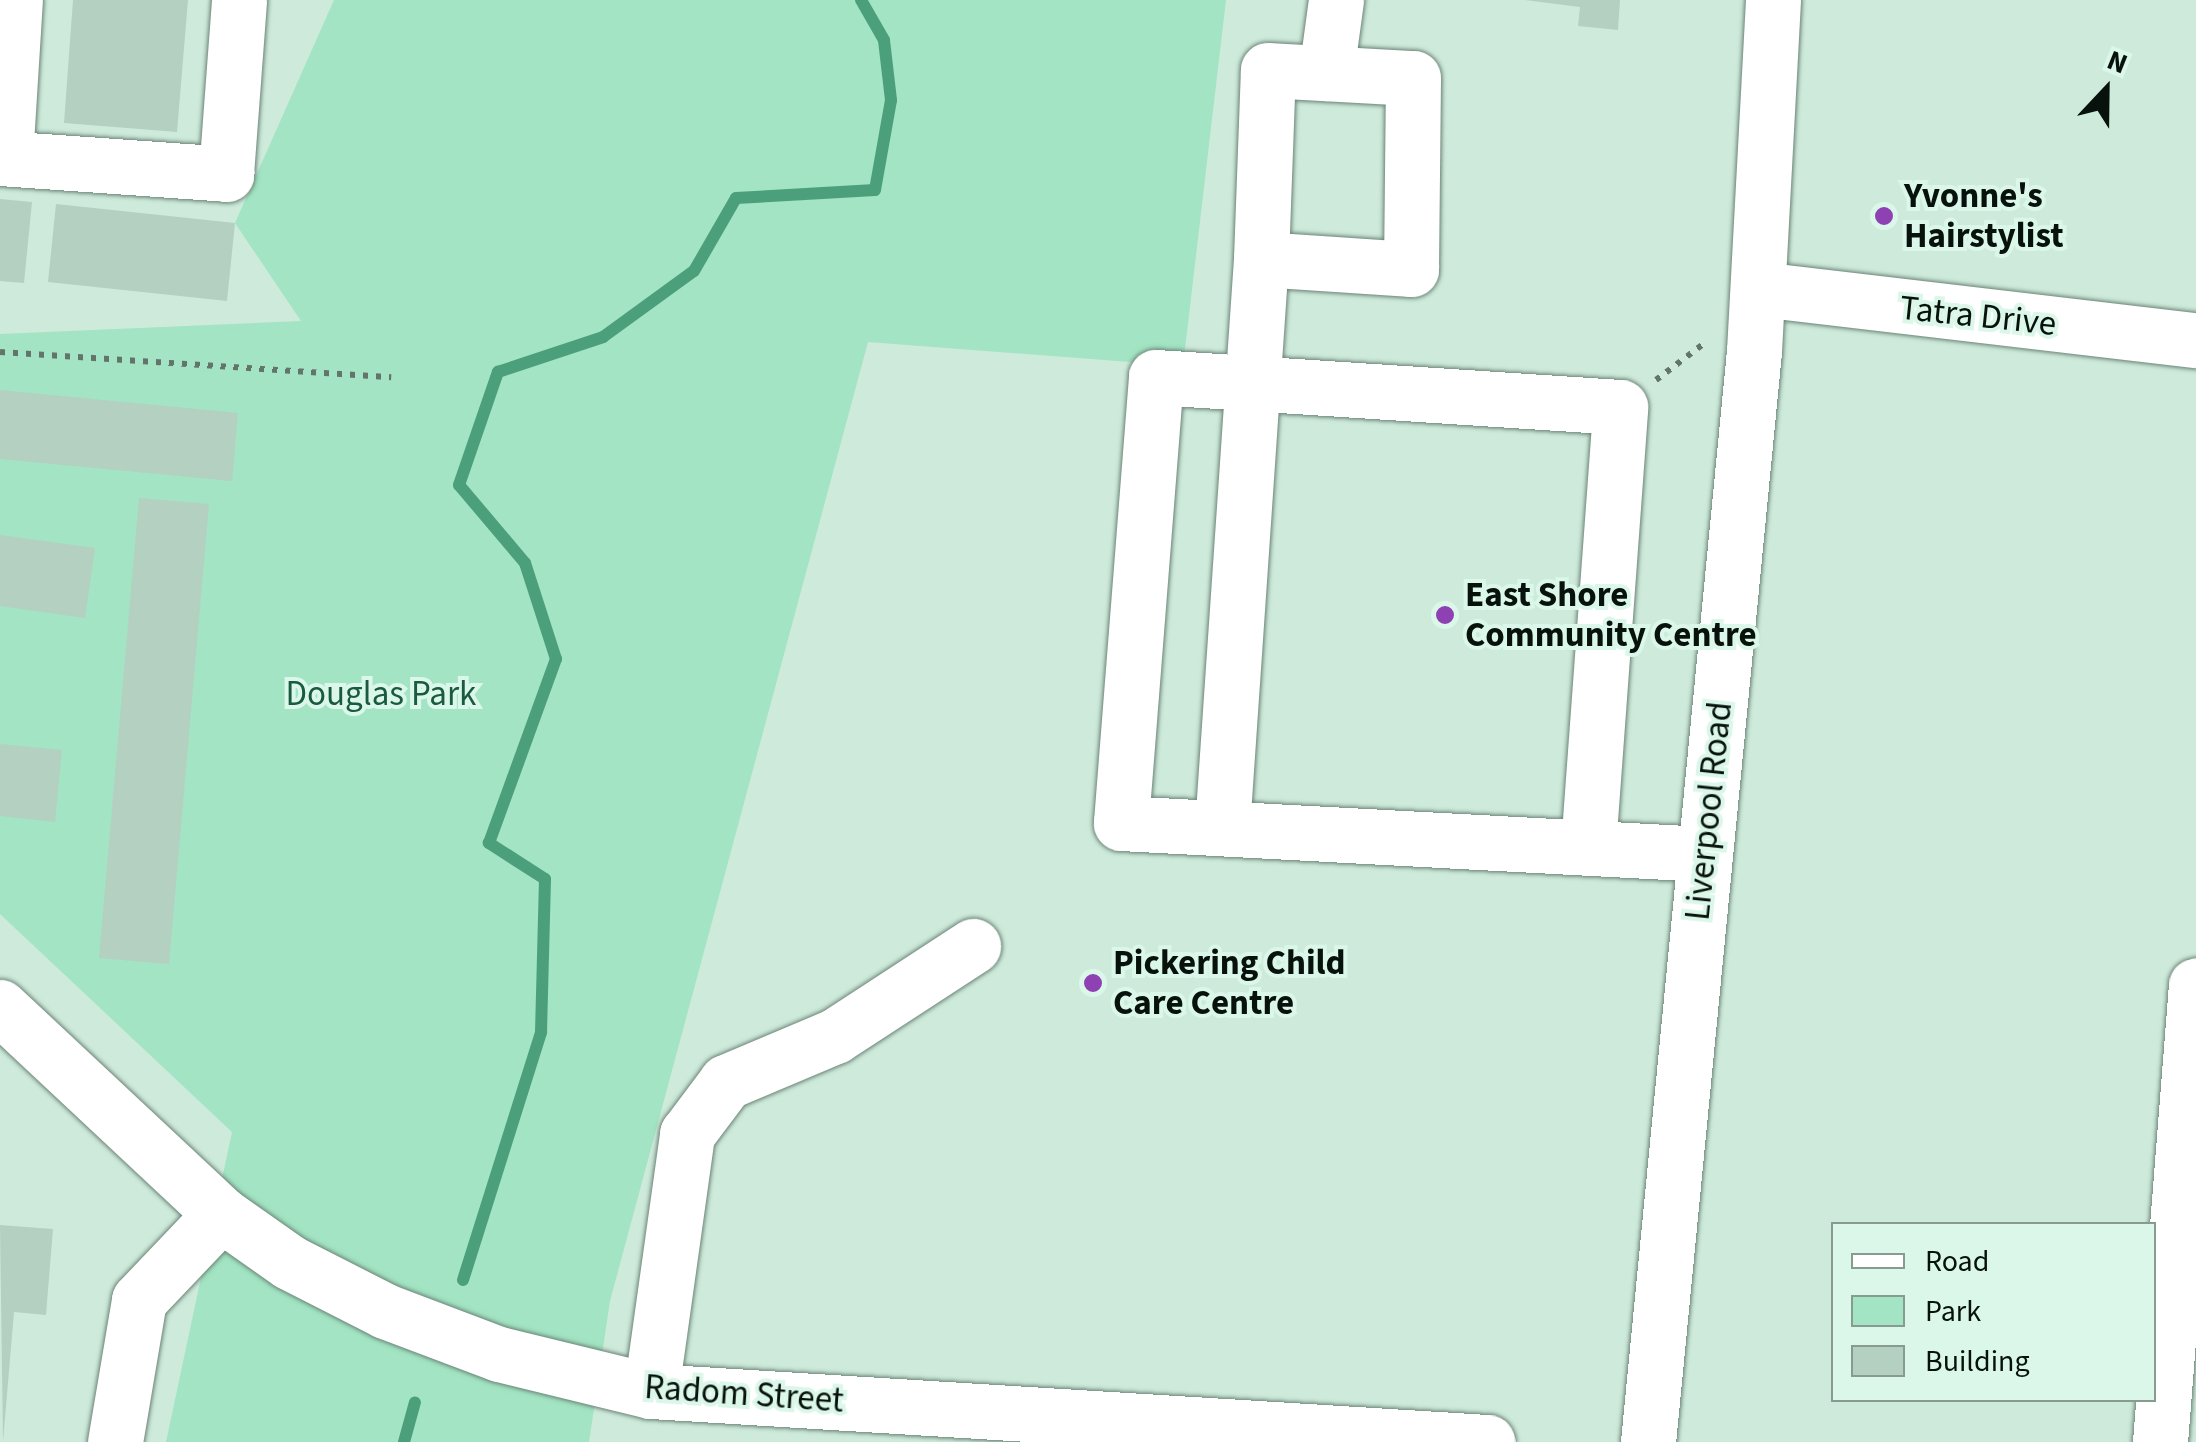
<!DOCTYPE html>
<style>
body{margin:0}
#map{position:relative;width:2196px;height:1442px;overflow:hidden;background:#ceeadb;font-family:"Source Sans 3",sans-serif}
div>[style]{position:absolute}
.green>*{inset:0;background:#a2e4c3}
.stream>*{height:12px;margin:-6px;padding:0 6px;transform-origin:6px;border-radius:6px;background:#4ba07b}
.building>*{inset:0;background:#b4d0c1}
.path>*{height:6px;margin-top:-3px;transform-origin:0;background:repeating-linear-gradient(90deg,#63756b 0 5px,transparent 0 13px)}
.roads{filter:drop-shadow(0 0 2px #6b8477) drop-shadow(0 0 2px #6b8477)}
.minor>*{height:55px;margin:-27.5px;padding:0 27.5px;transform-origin:27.5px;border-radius:27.5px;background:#fff}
.dots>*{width:28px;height:28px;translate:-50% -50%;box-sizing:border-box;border:5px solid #dbf7e9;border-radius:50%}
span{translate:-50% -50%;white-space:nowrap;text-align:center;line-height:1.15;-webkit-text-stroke:8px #dbf7e9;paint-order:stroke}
.poi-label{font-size:35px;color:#08120d;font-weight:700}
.left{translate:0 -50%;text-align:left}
.street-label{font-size:35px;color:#08120d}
.park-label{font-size:35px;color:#195a40}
.legend{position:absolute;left:1831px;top:1222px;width:325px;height:180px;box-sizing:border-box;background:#dbf7e9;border:2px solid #879b91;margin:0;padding:12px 18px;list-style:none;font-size:30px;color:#08120d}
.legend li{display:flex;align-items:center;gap:20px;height:50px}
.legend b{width:50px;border:2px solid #879b91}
.north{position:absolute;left:2056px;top:40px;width:100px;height:100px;-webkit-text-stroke:8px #dbf7e9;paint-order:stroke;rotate:22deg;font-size:28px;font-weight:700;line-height:40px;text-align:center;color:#08120d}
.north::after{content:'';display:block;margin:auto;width:35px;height:45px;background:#08120d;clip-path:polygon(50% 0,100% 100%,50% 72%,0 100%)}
</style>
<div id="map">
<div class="green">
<div style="clip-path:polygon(334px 0,1226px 0,1183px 366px,868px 342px,610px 1301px,589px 1442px,166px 1442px,232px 1132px,0 914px,0 334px,301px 321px,235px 223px)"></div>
</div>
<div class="stream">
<div style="left:463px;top:1280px;width:260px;rotate:-72.5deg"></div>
<div style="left:541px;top:1032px;width:153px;rotate:-88.5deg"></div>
<div style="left:545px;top:879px;width:67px;rotate:-147.3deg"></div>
<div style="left:489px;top:843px;width:196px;rotate:-70deg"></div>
<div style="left:556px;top:659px;width:101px;rotate:-107.9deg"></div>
<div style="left:525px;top:563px;width:102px;rotate:-130.2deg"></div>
<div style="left:459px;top:485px;width:120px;rotate:-71deg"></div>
<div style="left:498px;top:372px;width:111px;rotate:-18.4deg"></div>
<div style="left:603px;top:337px;width:112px;rotate:-36deg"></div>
<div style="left:694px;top:271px;width:84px;rotate:-60.1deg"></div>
<div style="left:736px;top:198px;width:139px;rotate:-3.3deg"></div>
<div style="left:875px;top:190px;width:91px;rotate:-79.9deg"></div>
<div style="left:891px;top:100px;width:60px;rotate:-96.7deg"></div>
<div style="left:884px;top:40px;width:46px;rotate:-119.9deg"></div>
<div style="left:404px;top:1442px;width:41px;rotate:-74.6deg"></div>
</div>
<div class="building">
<div style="clip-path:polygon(73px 0,188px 0,177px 132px,64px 123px)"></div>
<div style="clip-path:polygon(1525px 0,1620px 0,1618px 30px,1578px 26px,1580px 7px)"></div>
<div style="clip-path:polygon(0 199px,32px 202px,24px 283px,0 281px)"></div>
<div style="clip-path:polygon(56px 204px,235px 223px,227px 301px,48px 282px)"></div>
<div style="clip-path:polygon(0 390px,238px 413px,232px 481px,0 459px)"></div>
<div style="clip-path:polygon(139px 498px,209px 504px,169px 964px,99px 958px)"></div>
<div style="clip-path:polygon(0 535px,95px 548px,85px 618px,0 606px)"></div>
<div style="clip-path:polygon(0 744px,62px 750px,55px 822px,0 816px)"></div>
<div style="clip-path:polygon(0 1225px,53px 1229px,46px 1315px,14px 1312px,3px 1442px)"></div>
</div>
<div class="path">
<div style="left:0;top:352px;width:392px;rotate:3.7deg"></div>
<div style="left:1656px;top:380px;width:58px;rotate:-37.3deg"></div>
</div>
<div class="roads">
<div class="minor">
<div style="left:1268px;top:70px;width:145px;rotate:3.2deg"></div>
<div style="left:1413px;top:78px;width:191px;rotate:90.6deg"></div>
<div style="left:1411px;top:269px;width:150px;rotate:-176.2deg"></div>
<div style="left:1261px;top:259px;width:189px;rotate:-87.9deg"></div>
<div style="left:1326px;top:73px;width:74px;rotate:-82.2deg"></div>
<div style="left:0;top:158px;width:227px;rotate:4deg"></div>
<div style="left:226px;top:174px;width:174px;rotate:-85.7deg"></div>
<div style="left:5px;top:158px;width:158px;rotate:-86.4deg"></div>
<div style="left:1759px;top:289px;width:440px;rotate:6.7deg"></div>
<div style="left:1222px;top:828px;width:570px;rotate:-86.08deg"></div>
<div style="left:1588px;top:847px;width:441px;rotate:-85.8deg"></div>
<div style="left:1620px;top:407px;width:465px;rotate:-176.3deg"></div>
<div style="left:1156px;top:377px;width:447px;rotate:94.5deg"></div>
<div style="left:1121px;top:823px;width:585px;rotate:3.04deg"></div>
<div style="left:0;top:1007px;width:303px;rotate:43.1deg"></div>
<div style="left:221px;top:1214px;width:83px;rotate:35.2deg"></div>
<div style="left:289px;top:1262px;width:108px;rotate:27deg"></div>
<div style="left:385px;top:1311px;width:122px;rotate:20.7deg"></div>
<div style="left:499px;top:1354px;width:156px;rotate:13.7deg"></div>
<div style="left:651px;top:1391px;width:838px;rotate:3.49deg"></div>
<div style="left:651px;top:1391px;width:260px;rotate:-82deg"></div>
<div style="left:687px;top:1134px;width:65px;rotate:-53.1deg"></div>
<div style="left:726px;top:1082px;width:118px;rotate:-22.9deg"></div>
<div style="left:835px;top:1036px;width:165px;rotate:-33.1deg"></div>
<div style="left:115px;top:1442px;width:144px;rotate:-80.4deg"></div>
<div style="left:139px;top:1300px;width:119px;rotate:-46.4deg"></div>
<div style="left:1648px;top:1442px;width:1096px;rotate:-84.45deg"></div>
<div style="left:1754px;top:351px;width:352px;rotate:-86.9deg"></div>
<div style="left:2160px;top:1442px;width:458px;rotate:-85.5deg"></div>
</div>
</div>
<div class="dots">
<div style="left:1884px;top:216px;background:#8d41b2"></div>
<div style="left:1445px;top:615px;background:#8d41b2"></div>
<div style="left:1093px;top:983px;background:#8d41b2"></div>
</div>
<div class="poi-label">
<span class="left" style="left:1904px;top:216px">Yvonne's<br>Hairstylist</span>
<span class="left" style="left:1465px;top:615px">East Shore<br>Community Centre</span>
<span class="left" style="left:1113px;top:983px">Pickering Child<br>Care Centre</span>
</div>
<div class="street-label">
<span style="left:1978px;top:316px;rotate:6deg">Tatra Drive</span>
<span style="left:1709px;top:811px;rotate:-84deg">Liverpool Road</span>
<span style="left:744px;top:1394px;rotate:4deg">Radom Street</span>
</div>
<div class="park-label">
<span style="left:381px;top:694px">Douglas Park</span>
</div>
<ul class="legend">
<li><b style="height:12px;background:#fff"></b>Road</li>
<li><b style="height:28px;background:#a2e4c3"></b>Park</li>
<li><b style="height:28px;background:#b4d0c1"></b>Building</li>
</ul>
<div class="north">N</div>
</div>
